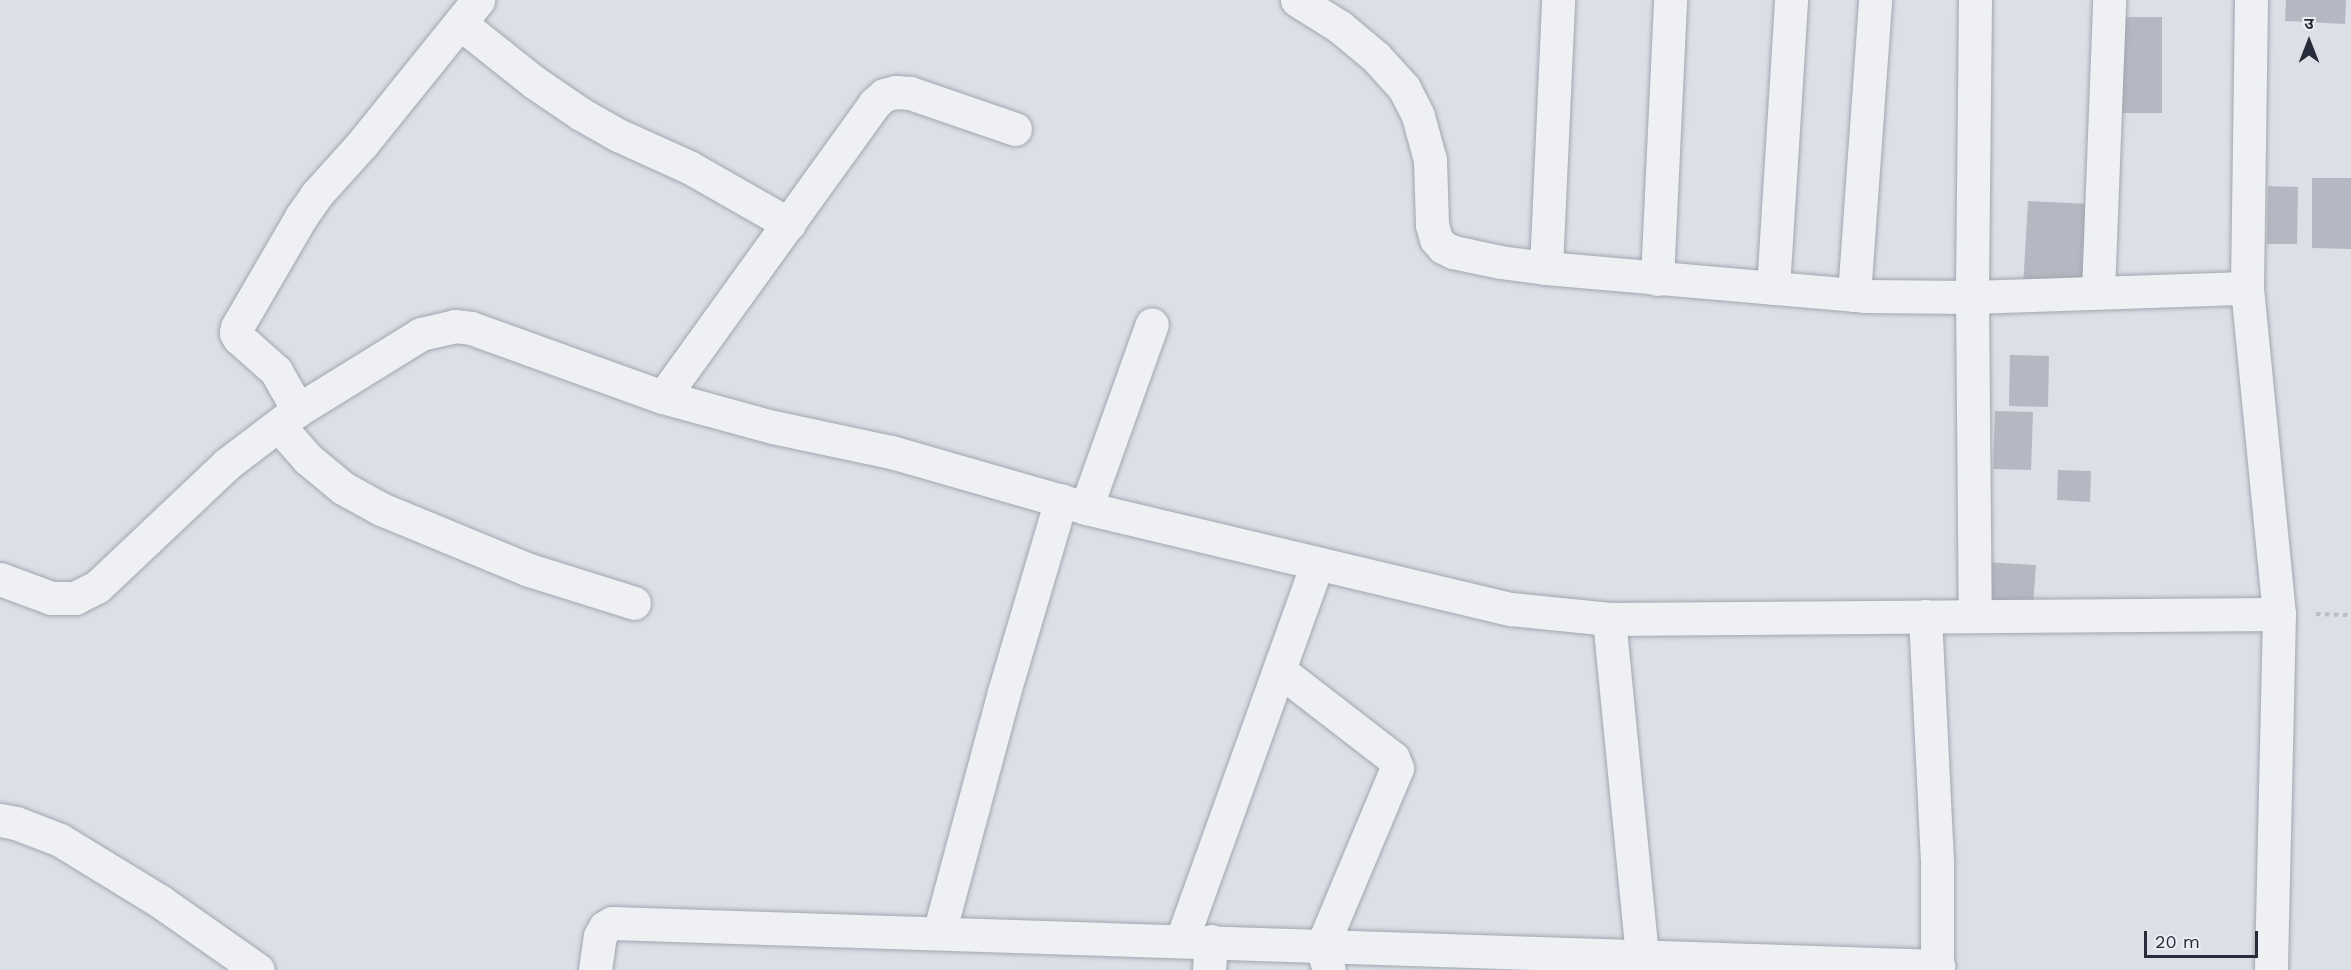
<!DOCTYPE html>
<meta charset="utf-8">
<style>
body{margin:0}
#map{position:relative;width:2351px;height:970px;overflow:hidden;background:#dcdfe6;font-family:"Work Sans","Noto Sans Devanagari",sans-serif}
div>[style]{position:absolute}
.building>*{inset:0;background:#b4b8c2}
.path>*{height:4px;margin-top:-2px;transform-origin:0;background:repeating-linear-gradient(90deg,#bbbdc4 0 4.5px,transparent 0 9px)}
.roads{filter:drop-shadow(0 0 2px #a2a6af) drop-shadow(0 0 2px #a2a6af)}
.minor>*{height:33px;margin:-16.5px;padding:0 16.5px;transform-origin:16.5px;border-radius:16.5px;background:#eff0f4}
.tertiary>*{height:33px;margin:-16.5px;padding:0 16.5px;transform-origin:16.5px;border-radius:16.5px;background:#eff0f4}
span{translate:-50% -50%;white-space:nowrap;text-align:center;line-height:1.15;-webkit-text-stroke:5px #eceef4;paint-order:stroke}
.north{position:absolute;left:2279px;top:12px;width:60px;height:60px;-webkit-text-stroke:4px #eceef4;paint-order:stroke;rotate:0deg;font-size:16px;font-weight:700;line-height:24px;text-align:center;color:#272c3b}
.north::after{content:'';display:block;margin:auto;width:21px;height:27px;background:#272c3b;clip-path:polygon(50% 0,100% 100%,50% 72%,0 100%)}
.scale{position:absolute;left:2144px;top:931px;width:114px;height:27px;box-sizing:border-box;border:3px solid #272c3b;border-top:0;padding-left:8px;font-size:18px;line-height:21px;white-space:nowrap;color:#272c3b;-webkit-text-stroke:4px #eceef4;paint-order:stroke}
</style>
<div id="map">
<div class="building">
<div style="clip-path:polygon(2286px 0,2346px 0,2345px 24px,2285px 21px)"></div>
<div style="clip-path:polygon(2115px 17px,2162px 17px,2162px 113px,2115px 113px)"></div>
<div style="clip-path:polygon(2312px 178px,2351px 178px,2351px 249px,2312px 248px)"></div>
<div style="clip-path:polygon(2268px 186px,2298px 187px,2297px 244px,2267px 244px)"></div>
<div style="clip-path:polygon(2028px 201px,2090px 204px,2086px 292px,2023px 288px)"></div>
<div style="clip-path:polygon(2010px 355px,2049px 356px,2048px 407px,2009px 406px)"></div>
<div style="clip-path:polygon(1995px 411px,2033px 412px,2031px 470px,1993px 469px)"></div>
<div style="clip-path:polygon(2058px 470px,2091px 471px,2090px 502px,2057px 500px)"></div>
<div style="clip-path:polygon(1985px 562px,2036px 565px,2033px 605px,1982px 602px)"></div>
</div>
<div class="path">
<div style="left:2316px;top:614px;width:35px;rotate:2deg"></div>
</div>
<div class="roads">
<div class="minor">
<div style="left:1297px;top:0;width:51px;rotate:32.1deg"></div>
<div style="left:1340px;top:27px;width:47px;rotate:39.8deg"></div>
<div style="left:1376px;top:57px;width:42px;rotate:47.9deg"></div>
<div style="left:1404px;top:88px;width:31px;rotate:63deg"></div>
<div style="left:1418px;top:116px;width:46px;rotate:74.7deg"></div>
<div style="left:1430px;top:160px;width:65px;rotate:88.2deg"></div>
<div style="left:1432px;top:225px;width:15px;rotate:74deg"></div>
<div style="left:1436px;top:239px;width:11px;rotate:49deg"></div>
<div style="left:1443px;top:247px;width:11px;rotate:27deg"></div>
<div style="left:1453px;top:252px;width:48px;rotate:12deg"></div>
<div style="left:1500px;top:262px;width:46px;rotate:7.4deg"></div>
<div style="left:1546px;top:268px;width:320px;rotate:5deg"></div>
<div style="left:1865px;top:296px;width:107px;rotate:0.5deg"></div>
<div style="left:1972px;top:297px;width:275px;rotate:-1.9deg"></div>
<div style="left:1975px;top:0;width:297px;rotate:90.6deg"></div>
<div style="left:1972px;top:297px;width:318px;rotate:89.5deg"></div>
<div style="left:461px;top:24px;width:93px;rotate:38.5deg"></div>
<div style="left:534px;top:82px;width:57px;rotate:34.2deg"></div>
<div style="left:581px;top:114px;width:43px;rotate:29.6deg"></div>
<div style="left:618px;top:135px;width:78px;rotate:24.3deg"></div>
<div style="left:689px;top:167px;width:115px;rotate:29.7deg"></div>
<div style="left:1546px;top:268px;width:268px;rotate:-87.4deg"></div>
<div style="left:1657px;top:279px;width:279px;rotate:-87.3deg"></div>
<div style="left:1773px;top:288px;width:289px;rotate:-86.4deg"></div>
<div style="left:2098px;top:292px;width:292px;rotate:-87.8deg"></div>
<div style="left:1854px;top:295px;width:296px;rotate:-85.9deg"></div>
<div style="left:663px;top:397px;width:361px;rotate:-54.2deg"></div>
<div style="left:874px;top:104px;width:13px;rotate:-42deg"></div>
<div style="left:884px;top:95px;width:12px;rotate:-14deg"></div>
<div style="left:896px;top:92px;width:14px;rotate:4deg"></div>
<div style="left:910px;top:93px;width:111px;rotate:18.9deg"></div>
<div style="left:298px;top:410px;width:45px;rotate:-119.4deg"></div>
<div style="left:276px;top:371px;width:50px;rotate:-138.3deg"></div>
<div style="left:239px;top:338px;width:6px;rotate:-121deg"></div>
<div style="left:236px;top:333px;width:6px;rotate:-81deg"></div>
<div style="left:237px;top:327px;width:127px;rotate:-59.8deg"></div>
<div style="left:301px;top:217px;width:28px;rotate:-55deg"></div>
<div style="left:317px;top:194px;width:67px;rotate:-48deg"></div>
<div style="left:362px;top:144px;width:185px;rotate:-51.1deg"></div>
<div style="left:279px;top:426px;width:44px;rotate:48.7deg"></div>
<div style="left:308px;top:459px;width:45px;rotate:39.6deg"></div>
<div style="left:343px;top:488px;width:43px;rotate:28.9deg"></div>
<div style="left:381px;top:509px;width:160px;rotate:22.4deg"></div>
<div style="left:529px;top:570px;width:110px;rotate:17.4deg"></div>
<div style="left:1086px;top:508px;width:195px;rotate:-70.3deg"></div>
<div style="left:0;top:579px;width:54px;rotate:20.4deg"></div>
<div style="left:51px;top:598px;width:24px"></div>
<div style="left:75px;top:598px;width:25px;rotate:-27deg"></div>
<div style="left:97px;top:587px;width:179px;rotate:-43.4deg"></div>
<div style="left:227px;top:464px;width:89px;rotate:-37.3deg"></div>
<div style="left:298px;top:410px;width:145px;rotate:-31.7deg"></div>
<div style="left:421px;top:334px;width:35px;rotate:-13deg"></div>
<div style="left:455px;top:326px;width:16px;rotate:7deg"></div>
<div style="left:471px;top:328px;width:204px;rotate:19.8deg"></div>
<div style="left:663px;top:397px;width:114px;rotate:15.3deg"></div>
<div style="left:773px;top:427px;width:121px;rotate:12deg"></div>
<div style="left:891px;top:452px;width:203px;rotate:16deg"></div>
<div style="left:1086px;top:508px;width:437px;rotate:13.4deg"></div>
<div style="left:1511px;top:609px;width:99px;rotate:5.8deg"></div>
<div style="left:1609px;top:619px;width:670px;rotate:-0.43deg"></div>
<div style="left:1925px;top:616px;width:248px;rotate:87.2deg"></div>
<div style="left:1937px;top:864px;width:106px;rotate:90deg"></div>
<div style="left:1609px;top:619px;width:340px;rotate:84.4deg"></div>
<div style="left:1279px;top:670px;width:144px;rotate:37.7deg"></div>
<div style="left:1393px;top:758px;width:11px;rotate:68deg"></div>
<div style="left:1397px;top:768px;width:193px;rotate:112.8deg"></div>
<div style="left:1322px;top:946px;width:25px;rotate:74deg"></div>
<div style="left:0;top:820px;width:16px;rotate:11deg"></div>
<div style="left:16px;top:823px;width:47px;rotate:21.1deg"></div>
<div style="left:60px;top:840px;width:119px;rotate:31.5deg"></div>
<div style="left:161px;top:902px;width:118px;rotate:35deg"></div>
<div style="left:939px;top:933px;width:250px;rotate:-74.9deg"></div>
<div style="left:1004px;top:692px;width:200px;rotate:-73.5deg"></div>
<div style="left:1182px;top:939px;width:399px;rotate:-70.2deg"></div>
<div style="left:595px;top:970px;width:34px;rotate:-82deg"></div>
<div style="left:600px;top:936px;width:10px;rotate:-61deg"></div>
<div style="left:605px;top:927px;width:8px;rotate:-30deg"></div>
<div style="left:612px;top:923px;width:1327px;rotate:1.86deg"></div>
<div style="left:1209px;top:970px;width:29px;rotate:-86deg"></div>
</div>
<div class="tertiary">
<div style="left:2251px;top:0;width:288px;rotate:90.8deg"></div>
<div style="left:2247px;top:288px;width:328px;rotate:84.4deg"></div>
<div style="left:2279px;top:614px;width:356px;rotate:91.3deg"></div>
</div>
</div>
<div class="north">उ</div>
<div class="scale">20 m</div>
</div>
